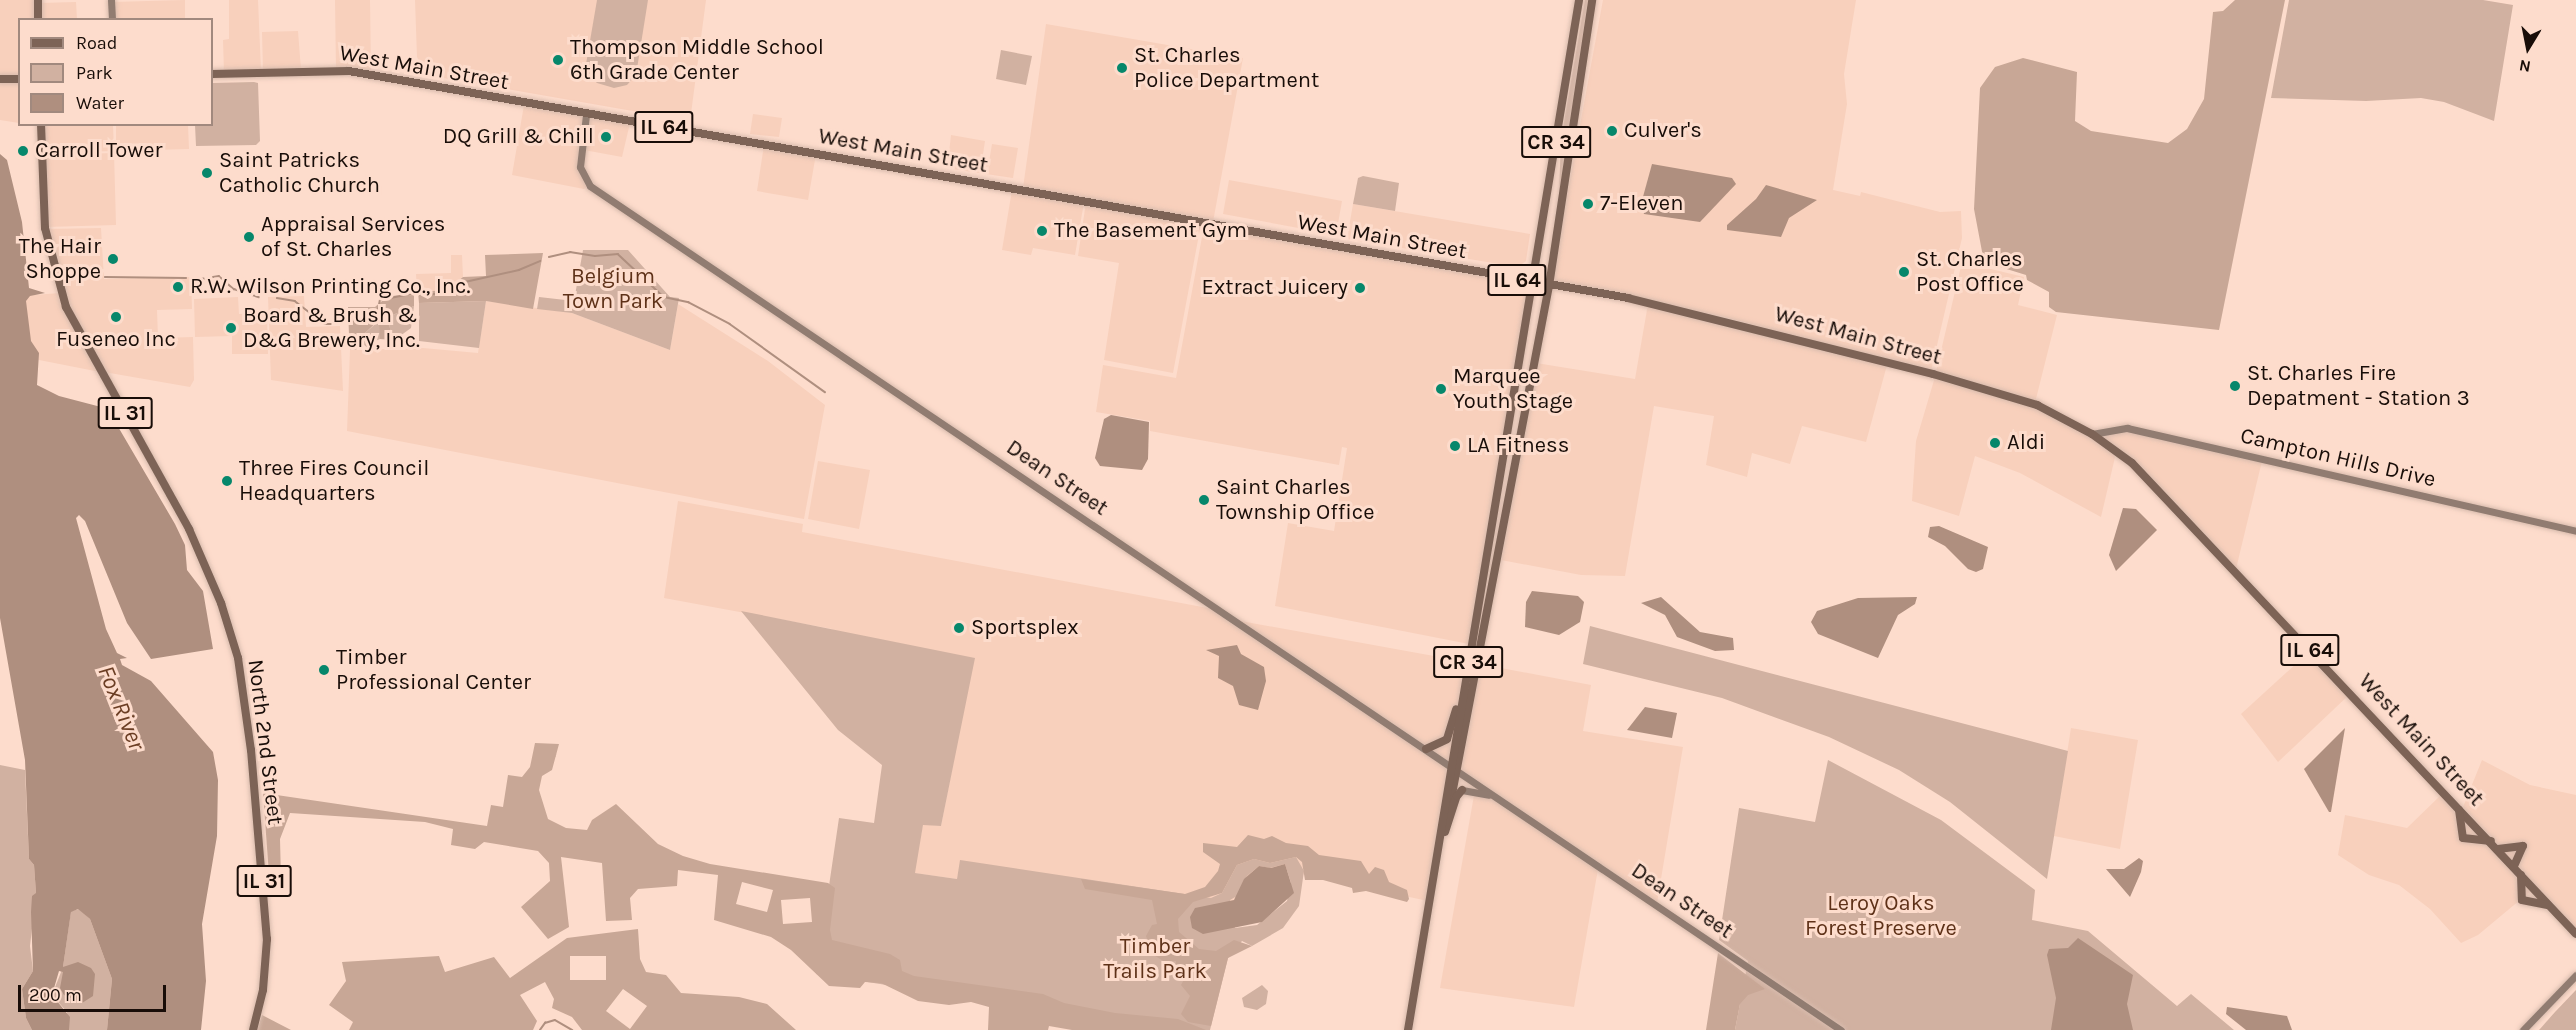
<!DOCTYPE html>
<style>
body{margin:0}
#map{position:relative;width:2576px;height:1030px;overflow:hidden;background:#fddccc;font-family:Karla,sans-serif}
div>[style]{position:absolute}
.built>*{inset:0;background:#f8d0bc}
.green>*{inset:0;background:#d1b1a1}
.forest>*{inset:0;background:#c8a796}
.water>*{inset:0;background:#af8f7f}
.stream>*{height:1.5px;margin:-0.75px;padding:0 0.75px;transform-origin:0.75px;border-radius:0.75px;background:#af8f7f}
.roads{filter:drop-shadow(0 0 2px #d8bbad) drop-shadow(0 0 2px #d8bbad)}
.secondary>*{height:7px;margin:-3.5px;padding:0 3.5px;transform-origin:3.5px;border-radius:3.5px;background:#917c71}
.primary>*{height:8px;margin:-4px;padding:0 4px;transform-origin:4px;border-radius:4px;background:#7d6356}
.dots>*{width:16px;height:16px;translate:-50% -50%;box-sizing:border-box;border:3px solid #fddccc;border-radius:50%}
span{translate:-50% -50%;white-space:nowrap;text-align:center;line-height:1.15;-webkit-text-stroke:6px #fddccc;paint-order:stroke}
.shield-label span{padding:2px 4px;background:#fddccc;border:2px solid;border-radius:4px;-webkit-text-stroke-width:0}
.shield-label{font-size:21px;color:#180d08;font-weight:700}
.poi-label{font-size:22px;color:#180d08}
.left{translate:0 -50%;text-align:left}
.right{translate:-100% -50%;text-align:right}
.street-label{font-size:22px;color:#180d08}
.park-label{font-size:22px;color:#5e3118}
.water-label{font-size:24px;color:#6c3e24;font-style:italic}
.legend{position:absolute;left:18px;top:18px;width:195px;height:108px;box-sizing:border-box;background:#fddccc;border:2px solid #a1897e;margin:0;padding:8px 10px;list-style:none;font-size:18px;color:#180d08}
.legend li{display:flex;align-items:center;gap:12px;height:30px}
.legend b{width:30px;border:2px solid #a1897e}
.north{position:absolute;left:2498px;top:18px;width:60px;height:60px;-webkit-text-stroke:4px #fddccc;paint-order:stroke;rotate:190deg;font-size:16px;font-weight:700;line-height:24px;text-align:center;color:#180d08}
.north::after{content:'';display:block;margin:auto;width:21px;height:27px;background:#180d08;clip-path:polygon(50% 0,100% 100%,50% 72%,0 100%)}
.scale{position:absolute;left:18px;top:985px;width:148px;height:27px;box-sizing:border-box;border:3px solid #180d08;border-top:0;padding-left:8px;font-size:18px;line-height:21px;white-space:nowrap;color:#180d08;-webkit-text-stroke:4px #fddccc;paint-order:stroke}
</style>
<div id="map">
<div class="built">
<div style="clip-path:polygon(0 0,37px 0,37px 19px,20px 20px,19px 77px,0 78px)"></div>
<div style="clip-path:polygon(185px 0,185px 19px,113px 19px,112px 2px)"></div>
<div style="clip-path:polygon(229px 0,258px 0,261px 71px,224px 72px,223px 40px,229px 39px)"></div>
<div style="clip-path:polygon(335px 0,370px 0,371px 74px,336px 69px)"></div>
<div style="clip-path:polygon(415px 0,706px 0,690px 121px,426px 75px,417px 57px)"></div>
<div style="clip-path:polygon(1603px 0,1856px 0,1844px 74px,1847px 104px,1833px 190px,1860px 196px,1861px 192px,1940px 212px,1961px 211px,1962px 238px,1931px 371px,1717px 315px,1551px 283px)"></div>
<div style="clip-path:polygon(76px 2px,77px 19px,39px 19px,39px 3px)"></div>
<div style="clip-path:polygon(1046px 24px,1243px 58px,1213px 222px,1023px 188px)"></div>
<div style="clip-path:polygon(298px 31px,301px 70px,263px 71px,262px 32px)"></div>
<div style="clip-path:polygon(0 81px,19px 81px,19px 123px,0 120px)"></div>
<div style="clip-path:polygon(524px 105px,585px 116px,579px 167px,588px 186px,584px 189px,512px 175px)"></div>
<div style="clip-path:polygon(753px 114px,782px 118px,779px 137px,750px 134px)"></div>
<div style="clip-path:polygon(587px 116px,630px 123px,622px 157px,584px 150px)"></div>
<div style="clip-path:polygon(40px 125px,113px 125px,114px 151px,42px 153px)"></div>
<div style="clip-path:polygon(116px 125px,188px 125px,189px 149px,116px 151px)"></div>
<div style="clip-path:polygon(951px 135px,985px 141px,982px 161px,989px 162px,992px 144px,1018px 148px,1013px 178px,952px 169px,948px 162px)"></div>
<div style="clip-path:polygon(764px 145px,816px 154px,808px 200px,757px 191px)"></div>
<div style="clip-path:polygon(114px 153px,116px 225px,46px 227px,42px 155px)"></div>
<div style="clip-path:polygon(1229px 180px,1342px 201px,1336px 235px,1223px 214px)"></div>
<div style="clip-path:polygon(1012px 190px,1084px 202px,1075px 255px,1033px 248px,1031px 255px,1002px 250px)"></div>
<div style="clip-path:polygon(1086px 202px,1201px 224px,1173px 373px,1104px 360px,1119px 263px,1078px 256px)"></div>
<div style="clip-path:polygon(1353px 204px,1530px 234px,1526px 261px,1518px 267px,1347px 239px)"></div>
<div style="clip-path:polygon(1204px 226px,1531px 285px,1469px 644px,1275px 606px,1288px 523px,1334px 531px,1347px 448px,1342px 447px,1339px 465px,1150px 431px,1150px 421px,1096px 412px,1103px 365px,1176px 378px)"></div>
<div style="clip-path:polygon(101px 228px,104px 279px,191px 277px,192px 309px,157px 310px,158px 338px,193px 337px,194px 380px,190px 387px,104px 372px,74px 320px,46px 229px)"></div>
<div style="clip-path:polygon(451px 255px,462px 255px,463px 277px,447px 290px,417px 292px,416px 274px,451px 273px)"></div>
<div style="clip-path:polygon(1962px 262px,2024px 277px,2018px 305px,2057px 315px,2035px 403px,1936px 372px)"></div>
<div style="clip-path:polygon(60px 293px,100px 372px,34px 359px,21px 296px)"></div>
<div style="clip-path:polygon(304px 296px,306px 327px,340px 326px,343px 391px,271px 380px,268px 297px)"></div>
<div style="clip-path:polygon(238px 297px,239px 314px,267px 313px,268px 354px,232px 354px,232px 336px,195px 337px,194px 299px)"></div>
<div style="clip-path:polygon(486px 301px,572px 313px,670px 350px,678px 304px,768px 361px,825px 405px,804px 519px,347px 431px,350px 350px,423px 348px,478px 353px)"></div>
<div style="clip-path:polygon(1648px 304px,1887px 365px,1866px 442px,1802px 426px,1790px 464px,1752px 453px,1747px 477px,1706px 465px,1714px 416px,1654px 406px,1625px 576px,1581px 575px,1501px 560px,1536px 363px,1635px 379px)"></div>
<div style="clip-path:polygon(1935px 377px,2041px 409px,2116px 453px,2101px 517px,2020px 473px,1975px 456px,1959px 516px,1912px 501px,1916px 441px)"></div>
<div style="clip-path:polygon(2126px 430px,2262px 461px,2236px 569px,2148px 474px,2096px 434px)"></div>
<div style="clip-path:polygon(818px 461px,870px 470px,859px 529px,808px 519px)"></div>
<div style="clip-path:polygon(678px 501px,803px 524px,802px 532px,1213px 609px,1449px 766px,1428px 901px,1283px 870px,1240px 903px,961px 861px,957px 879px,914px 873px,923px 824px,941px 826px,954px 759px,832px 629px,664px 598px)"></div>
<div style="clip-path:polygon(1235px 620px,1467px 662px,1450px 764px)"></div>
<div style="clip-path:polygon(2310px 651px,2351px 693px,2278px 762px,2241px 714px)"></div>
<div style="clip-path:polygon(1480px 664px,1591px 685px,1583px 731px,1683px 747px,1657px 903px,1459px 769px)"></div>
<div style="clip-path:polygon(2071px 728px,2138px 740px,2120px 849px,2054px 836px)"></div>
<div style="clip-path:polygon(2482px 760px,2530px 785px,2576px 795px,2576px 930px,2463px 807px)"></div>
<div style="clip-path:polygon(1476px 784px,1598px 869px,1574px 1007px,1440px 988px)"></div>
<div style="clip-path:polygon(2443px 793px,2532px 890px,2478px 935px,2461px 943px,2430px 909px,2399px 885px,2369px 875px,2338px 855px,2345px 815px,2407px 828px)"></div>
</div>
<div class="green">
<div style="clip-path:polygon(597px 0,648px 0,636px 75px,627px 85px,614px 88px,597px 83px,589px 76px,586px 64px)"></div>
<div style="clip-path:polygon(1585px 0,1588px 0,1559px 195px,1561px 139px)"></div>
<div style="clip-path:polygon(2289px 0,2483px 0,2513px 5px,2494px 121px,2444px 102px,2421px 98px,2366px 101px,2271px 98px)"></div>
<div style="clip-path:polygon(1001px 50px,1032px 56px,1026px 85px,996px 79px)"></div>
<div style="clip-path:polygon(254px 82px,258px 83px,260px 141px,256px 145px,196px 146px,195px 125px,212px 124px,212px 83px)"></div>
<div style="clip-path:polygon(1363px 176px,1399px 183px,1395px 211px,1353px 204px,1358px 178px)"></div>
<div style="clip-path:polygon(583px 250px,628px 250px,670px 297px,679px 298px,670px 350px,572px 313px,537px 309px,539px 297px,574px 301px)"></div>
<div style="clip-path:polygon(486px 301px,479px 348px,419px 341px,419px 303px)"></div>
<div style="clip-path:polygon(414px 306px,411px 328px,400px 336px,400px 341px,392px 340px,388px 317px)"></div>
<div style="clip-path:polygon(380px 320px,380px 339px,373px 342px,372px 349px,350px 350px,349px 335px,365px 333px)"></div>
<div style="clip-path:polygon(evenodd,741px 611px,975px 658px,941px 826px,923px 825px,915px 873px,957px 879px,960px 860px,1211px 898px,1222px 893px,1237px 865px,1254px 859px,1270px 863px,1296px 857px,1304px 871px,1299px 906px,1283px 928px,1252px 946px,1242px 941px,1228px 958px,1210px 1030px,1176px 1030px,816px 974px,839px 818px,874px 823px,882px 765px,838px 730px,741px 611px,1285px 864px,1291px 883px,1287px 901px,1257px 925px,1235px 928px,1230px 900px,1237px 896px,1247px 876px,1259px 866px,1270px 868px,1285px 864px)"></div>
<div style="clip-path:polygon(1590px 626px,2068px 751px,2047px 879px,1950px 802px,1899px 770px,1829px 737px,1722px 698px,1583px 664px)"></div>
<div style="clip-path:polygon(1828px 760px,1941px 820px,2035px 890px,2032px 920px,2088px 931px,2177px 1006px,2191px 994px,2234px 1030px,1735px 1030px,1748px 961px,1719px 940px,1739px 808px,1815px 822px)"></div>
<div style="clip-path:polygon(0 765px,25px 770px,29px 859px,34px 865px,36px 893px,30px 946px,33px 971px,22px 989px,26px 1018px,32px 1030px,0 1030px)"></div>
<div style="clip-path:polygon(79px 909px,90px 919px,112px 979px,107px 1030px,69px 1030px,67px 1012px,52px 995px,63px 967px,71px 911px)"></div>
<div style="clip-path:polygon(1262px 985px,1268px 991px,1266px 1004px,1257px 1010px,1244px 1007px,1242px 998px)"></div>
<div style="clip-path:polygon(2576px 990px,2576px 1030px,2539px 1030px,2555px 1012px)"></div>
</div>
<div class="forest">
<div style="clip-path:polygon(2235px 0,2285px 0,2219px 330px,2056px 312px,2049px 307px,2049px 292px,2027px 280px,2026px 275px,1984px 262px,1974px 209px,1980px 88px,1995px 67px,2023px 58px,2077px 72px,2075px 121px,2091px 131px,2168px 143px,2187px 129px,2204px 99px,2213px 12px,2223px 11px)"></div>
<div style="clip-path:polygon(543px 253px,533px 309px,486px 301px,419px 303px,418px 292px,447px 290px,463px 277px,486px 276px,485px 255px)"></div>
<div style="clip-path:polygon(414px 295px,414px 306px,388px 317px,392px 340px,380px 339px,379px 320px,365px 333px,349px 335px,348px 307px,375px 307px,388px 296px)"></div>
<div style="clip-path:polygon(evenodd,535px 743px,559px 744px,552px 770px,542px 776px,539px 790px,548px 819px,566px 828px,587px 830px,592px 820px,616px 804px,658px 844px,683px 856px,710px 864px,828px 883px,835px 888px,830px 930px,832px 940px,890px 954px,900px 960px,902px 971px,914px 976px,1043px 994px,1064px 1003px,1115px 1013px,1178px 1019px,1206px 1030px,1072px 1030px,1049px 1026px,1048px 1030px,988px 1030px,989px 1007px,971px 1002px,949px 1005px,918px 1001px,881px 983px,865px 982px,860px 988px,829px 986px,791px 950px,771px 937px,714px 920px,718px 875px,678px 870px,677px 886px,638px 889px,630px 898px,632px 920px,606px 921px,602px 863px,561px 857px,569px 927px,548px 939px,521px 907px,550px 881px,549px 863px,538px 851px,484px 842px,475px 849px,451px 845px,453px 829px,425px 822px,290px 813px,280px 839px,281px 879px,269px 875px,263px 793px,487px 826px,491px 805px,503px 807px,508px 775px,522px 777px,530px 767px,535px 743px,742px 882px,773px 890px,767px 912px,736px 904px,742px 882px,535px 743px,810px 898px,812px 922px,783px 924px,781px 900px,810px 898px)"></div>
<div style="clip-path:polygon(1248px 835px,1264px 839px,1272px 836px,1286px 843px,1308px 846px,1319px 855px,1361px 861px,1369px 874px,1375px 867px,1384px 870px,1389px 882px,1407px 890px,1409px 899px,1407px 902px,1366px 891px,1353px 893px,1352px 888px,1323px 880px,1305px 880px,1302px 862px,1296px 857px,1270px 863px,1254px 859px,1237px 865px,1222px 893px,1193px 902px,1178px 919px,1179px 932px,1199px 949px,1216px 951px,1234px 940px,1252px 946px,1228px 958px,1211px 1026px,1188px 1022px,1181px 1014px,1190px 996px,1181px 985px,1187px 974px,1176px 967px,1176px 961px,1165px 962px,1152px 954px,1146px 936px,1152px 925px,1157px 924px,1152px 900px,1085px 889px,1081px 879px,1185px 894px,1205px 887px,1218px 871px,1220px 864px,1203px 852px,1203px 843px,1237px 847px)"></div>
<div style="clip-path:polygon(evenodd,638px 929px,640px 959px,646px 972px,666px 975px,681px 993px,739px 997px,767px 1004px,796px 1030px,582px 1030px,572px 1017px,552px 1008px,554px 999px,545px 982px,520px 995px,537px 1021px,533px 1030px,349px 1030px,353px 1022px,329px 1005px,346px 981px,342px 962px,439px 956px,445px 972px,494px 957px,510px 978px,567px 938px,638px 929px,570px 956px,606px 956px,606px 980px,570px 980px,570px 956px,638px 929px,623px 989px,647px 1006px,630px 1029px,606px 1011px,623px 989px)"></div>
<div style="clip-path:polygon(1718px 953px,1765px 989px,1748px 995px,1740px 1004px,1735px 1030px,1706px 1030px)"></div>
<div style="clip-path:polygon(262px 1015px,291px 1030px,257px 1030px)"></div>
</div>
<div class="water">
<div style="clip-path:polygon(0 154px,7px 160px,22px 222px,29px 288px,45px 293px,30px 296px,26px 301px,31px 341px,39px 353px,37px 385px,59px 396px,101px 407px,110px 413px,175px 524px,185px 545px,187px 570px,203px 591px,213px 649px,151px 659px,127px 623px,85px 521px,79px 515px,76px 518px,106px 629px,117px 653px,127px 658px,120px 659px,122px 665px,151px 681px,213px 752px,218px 780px,217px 836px,202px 924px,206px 981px,201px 1030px,107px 1030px,112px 979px,90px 919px,78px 909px,71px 912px,63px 967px,78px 962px,91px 968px,95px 974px,93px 996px,82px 1003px,64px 995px,60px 988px,63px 972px,59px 971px,52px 995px,70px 1017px,69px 1030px,32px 1030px,26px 1018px,22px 989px,33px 971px,31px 912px,32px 896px,36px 893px,34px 865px,29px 859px,25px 760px,0 618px)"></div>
<div style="clip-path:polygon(1652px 164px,1732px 178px,1736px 184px,1700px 222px,1644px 214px,1641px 204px)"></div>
<div style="clip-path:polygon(1766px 185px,1817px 200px,1789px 218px,1781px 237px,1727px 230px,1727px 225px,1756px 199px)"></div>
<div style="clip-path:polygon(1111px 415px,1149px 422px,1148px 459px,1142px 470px,1100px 466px,1095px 458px,1104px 419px)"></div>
<div style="clip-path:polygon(2123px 508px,2136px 509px,2157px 530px,2116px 571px,2109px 555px)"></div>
<div style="clip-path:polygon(1939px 526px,1988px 547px,1983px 569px,1976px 572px,1968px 569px,1945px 546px,1928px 537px,1930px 527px)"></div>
<div style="clip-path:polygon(1532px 591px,1578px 596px,1584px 602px,1580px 622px,1559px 635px,1525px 627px,1526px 602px)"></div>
<div style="clip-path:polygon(1661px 597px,1700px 632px,1733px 638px,1734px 650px,1715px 651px,1677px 637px,1665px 615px,1641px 603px)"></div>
<div style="clip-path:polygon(1917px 597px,1915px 604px,1898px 615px,1878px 658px,1818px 634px,1811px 622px,1817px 611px,1858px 598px)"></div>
<div style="clip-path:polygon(1237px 645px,1241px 654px,1264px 667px,1266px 681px,1258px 710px,1239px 705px,1233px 686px,1218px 678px,1219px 656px,1206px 650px)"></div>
<div style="clip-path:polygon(1645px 707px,1677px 713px,1672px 738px,1627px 730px)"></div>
<div style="clip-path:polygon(2345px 728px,2331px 812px,2329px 812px,2304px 769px)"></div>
<div style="clip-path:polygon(2139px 858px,2143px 861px,2141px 872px,2130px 897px,2106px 869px,2124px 869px)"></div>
<div style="clip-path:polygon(1285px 864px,1294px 893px,1262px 922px,1203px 934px,1192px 928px,1190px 917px,1195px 908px,1234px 900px,1244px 879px,1259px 866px,1271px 868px)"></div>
<div style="clip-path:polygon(2078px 938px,2133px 975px,2127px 1004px,2133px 1030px,2051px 1030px,2056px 998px,2047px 955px,2049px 949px,2068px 948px)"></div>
<div style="clip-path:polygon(2227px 1007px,2287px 1016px,2292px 1030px,2246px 1030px,2226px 1014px)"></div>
</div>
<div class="stream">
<div style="left:549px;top:257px;width:22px;rotate:-13deg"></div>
<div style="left:570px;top:252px;width:25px;rotate:9deg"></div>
<div style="left:595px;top:256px;width:23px;rotate:-5deg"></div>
<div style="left:618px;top:254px;width:63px;rotate:43.1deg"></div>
<div style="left:664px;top:297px;width:25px;rotate:12deg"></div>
<div style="left:688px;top:302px;width:47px;rotate:27.6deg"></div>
<div style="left:730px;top:324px;width:117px;rotate:35.6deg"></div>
<div style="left:105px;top:277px;width:81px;rotate:0.7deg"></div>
<div style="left:196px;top:279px;width:1px"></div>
<div style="left:201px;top:279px;width:18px;rotate:-9deg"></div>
<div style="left:219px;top:276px;width:20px;rotate:41deg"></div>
<div style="left:234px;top:289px;width:26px;rotate:18deg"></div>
<div style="left:420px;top:295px;width:29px;rotate:-4deg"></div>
<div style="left:449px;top:293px;width:19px;rotate:-35deg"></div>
<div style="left:465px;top:282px;width:55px;rotate:-12.5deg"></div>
<div style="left:519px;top:270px;width:23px;rotate:-23deg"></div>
<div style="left:277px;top:298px;width:18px;rotate:9deg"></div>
<div style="left:295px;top:301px;width:37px;rotate:38deg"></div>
<div style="left:324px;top:324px;width:14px"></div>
<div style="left:349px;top:323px;width:32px;rotate:-24deg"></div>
<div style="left:378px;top:310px;width:10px;rotate:-79deg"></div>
<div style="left:380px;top:300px;width:32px;rotate:-11deg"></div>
<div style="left:540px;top:1030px;width:9px;rotate:-54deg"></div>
<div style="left:545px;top:1023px;width:10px;rotate:-17deg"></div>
<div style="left:555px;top:1020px;width:20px;rotate:30deg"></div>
</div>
<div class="roads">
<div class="secondary">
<div style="left:111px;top:0;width:20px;rotate:87deg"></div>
<div style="left:586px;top:115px;width:52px;rotate:96.6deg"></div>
<div style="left:580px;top:167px;width:21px;rotate:62deg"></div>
<div style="left:590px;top:186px;width:1509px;rotate:34.01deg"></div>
<div style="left:2092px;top:434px;width:36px;rotate:-10deg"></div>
<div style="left:2127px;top:428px;width:461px;rotate:12.9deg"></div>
<div style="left:1462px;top:790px;width:27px;rotate:10deg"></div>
<div style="left:2523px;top:1030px;width:76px;rotate:-46.1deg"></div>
</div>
<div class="primary">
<div style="left:38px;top:0;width:20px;rotate:90deg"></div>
<div style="left:212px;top:74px;width:137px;rotate:-1.3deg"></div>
<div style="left:349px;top:71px;width:1299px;rotate:10.06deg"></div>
<div style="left:1628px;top:298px;width:314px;rotate:14deg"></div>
<div style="left:1933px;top:374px;width:109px;rotate:16.6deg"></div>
<div style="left:2037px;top:405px;width:62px;rotate:27.8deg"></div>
<div style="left:2092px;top:434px;width:49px;rotate:35.9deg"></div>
<div style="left:2132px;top:463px;width:647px;rotate:46.69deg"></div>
<div style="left:0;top:79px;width:20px"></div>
<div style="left:41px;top:124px;width:104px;rotate:87.8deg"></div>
<div style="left:45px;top:228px;width:82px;rotate:75.1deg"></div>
<div style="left:66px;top:307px;width:254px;rotate:61deg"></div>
<div style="left:189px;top:529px;width:81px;rotate:66.6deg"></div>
<div style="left:221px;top:603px;width:58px;rotate:72.8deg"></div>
<div style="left:238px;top:658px;width:93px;rotate:82deg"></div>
<div style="left:251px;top:750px;width:190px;rotate:85.2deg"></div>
<div style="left:267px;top:939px;width:51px;rotate:94.5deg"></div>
<div style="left:263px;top:990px;width:41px;rotate:104deg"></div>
<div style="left:1426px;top:749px;width:23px;rotate:-25deg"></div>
<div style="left:1447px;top:739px;width:31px;rotate:-73deg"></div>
<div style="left:1449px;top:810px;width:533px;rotate:-79.2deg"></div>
<div style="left:1549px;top:286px;width:289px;rotate:-81.4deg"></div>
<div style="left:2459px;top:810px;width:28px;rotate:82deg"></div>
<div style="left:2463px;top:838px;width:28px;rotate:6deg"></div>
<div style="left:1445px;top:832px;width:38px;rotate:-72deg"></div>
<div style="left:1457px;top:796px;width:8px;rotate:-50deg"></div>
<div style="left:2498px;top:849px;width:25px;rotate:-7deg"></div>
<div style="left:2514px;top:866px;width:22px;rotate:-66deg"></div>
<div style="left:2521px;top:875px;width:25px;rotate:88deg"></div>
<div style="left:2522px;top:900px;width:26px;rotate:11deg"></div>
<div style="left:1408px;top:1030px;width:1044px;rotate:-80.57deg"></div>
</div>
</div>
<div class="dots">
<div style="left:558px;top:60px;background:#06876b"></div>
<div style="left:1122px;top:68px;background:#06876b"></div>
<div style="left:1612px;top:131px;background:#06876b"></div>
<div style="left:606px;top:137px;background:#06876b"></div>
<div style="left:23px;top:151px;background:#06876b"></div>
<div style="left:207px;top:173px;background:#06876b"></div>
<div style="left:1588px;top:204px;background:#06876b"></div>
<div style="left:1042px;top:231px;background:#06876b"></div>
<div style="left:249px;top:237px;background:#06876b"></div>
<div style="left:113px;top:259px;background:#06876b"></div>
<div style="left:1904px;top:272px;background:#06876b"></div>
<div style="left:178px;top:287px;background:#06876b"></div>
<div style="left:1360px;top:288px;background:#06876b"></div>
<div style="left:116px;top:317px;background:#06876b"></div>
<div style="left:231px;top:328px;background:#06876b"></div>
<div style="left:2235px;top:386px;background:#06876b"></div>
<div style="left:1441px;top:389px;background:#06876b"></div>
<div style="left:1995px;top:443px;background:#06876b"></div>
<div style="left:1455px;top:446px;background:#06876b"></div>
<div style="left:227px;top:481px;background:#06876b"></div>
<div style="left:1204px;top:500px;background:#06876b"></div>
<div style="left:959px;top:628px;background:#06876b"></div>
<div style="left:324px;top:670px;background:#06876b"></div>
</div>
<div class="shield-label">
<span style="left:664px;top:127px">IL 64</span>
<span style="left:1556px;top:142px">CR 34</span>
<span style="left:1517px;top:280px">IL 64</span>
<span style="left:125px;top:413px">IL 31</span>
<span style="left:2310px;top:650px">IL 64</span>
<span style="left:1468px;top:662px">CR 34</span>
<span style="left:264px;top:881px">IL 31</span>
</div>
<div class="poi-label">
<span class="left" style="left:570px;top:60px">Thompson Middle School<br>6th Grade Center</span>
<span class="left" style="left:1134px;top:68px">St. Charles<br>Police Department</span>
<span class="left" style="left:1624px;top:131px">Culver's</span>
<span class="right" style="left:594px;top:137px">DQ Grill &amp; Chill</span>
<span class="left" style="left:35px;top:151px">Carroll Tower</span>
<span class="left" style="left:219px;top:173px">Saint Patricks<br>Catholic Church</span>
<span class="left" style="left:1600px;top:204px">7-Eleven</span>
<span class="left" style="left:261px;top:237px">Appraisal Services<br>of St. Charles</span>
<span class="left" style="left:1054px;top:231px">The Basement Gym</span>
<span class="right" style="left:101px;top:259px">The Hair<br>Shoppe</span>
<span class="left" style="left:1916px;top:272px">St. Charles<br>Post Office</span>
<span class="left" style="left:190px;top:287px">R.W. Wilson Printing Co., Inc.</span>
<span class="right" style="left:1348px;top:288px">Extract Juicery</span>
<span class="left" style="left:243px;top:328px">Board &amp; Brush &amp;<br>D&amp;G Brewery, Inc.</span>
<span style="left:116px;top:340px">Fuseneo Inc</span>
<span class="left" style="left:2247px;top:386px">St. Charles Fire<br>Depatment - Station 3</span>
<span class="left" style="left:1453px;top:389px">Marquee<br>Youth Stage</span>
<span class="left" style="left:2007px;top:443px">Aldi</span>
<span class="left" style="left:1467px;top:446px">LA Fitness</span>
<span class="left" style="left:239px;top:481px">Three Fires Council<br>Headquarters</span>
<span class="left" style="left:1216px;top:500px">Saint Charles<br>Township Office</span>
<span class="left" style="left:971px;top:628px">Sportsplex</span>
<span class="left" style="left:336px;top:670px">Timber<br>Professional Center</span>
</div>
<div class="street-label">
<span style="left:424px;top:68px;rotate:10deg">West Main Street</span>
<span style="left:903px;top:151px;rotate:10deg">West Main Street</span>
<span style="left:1382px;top:237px;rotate:10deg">West Main Street</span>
<span style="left:1858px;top:336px;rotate:15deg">West Main Street</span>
<span style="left:2338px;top:458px;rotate:13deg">Campton Hills Drive</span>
<span style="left:1057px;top:478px;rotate:34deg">Dean Street</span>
<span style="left:2421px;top:740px;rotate:47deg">West Main Street</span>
<span style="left:265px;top:742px;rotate:83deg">North 2nd Street</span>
<span style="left:1682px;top:901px;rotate:34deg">Dean Street</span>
</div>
<div class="park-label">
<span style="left:613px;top:289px">Belgium<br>Town Park</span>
<span style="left:1881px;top:916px">Leroy Oaks<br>Forest Preserve</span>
<span style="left:1155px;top:959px">Timber<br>Trails Park</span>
</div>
<div class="water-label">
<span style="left:121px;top:708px;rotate:68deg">Fox River</span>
</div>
<ul class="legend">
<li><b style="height:8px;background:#7d6356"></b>Road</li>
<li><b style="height:16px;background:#d1b1a1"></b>Park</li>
<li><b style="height:16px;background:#af8f7f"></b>Water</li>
</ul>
<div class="north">N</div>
<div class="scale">200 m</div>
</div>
